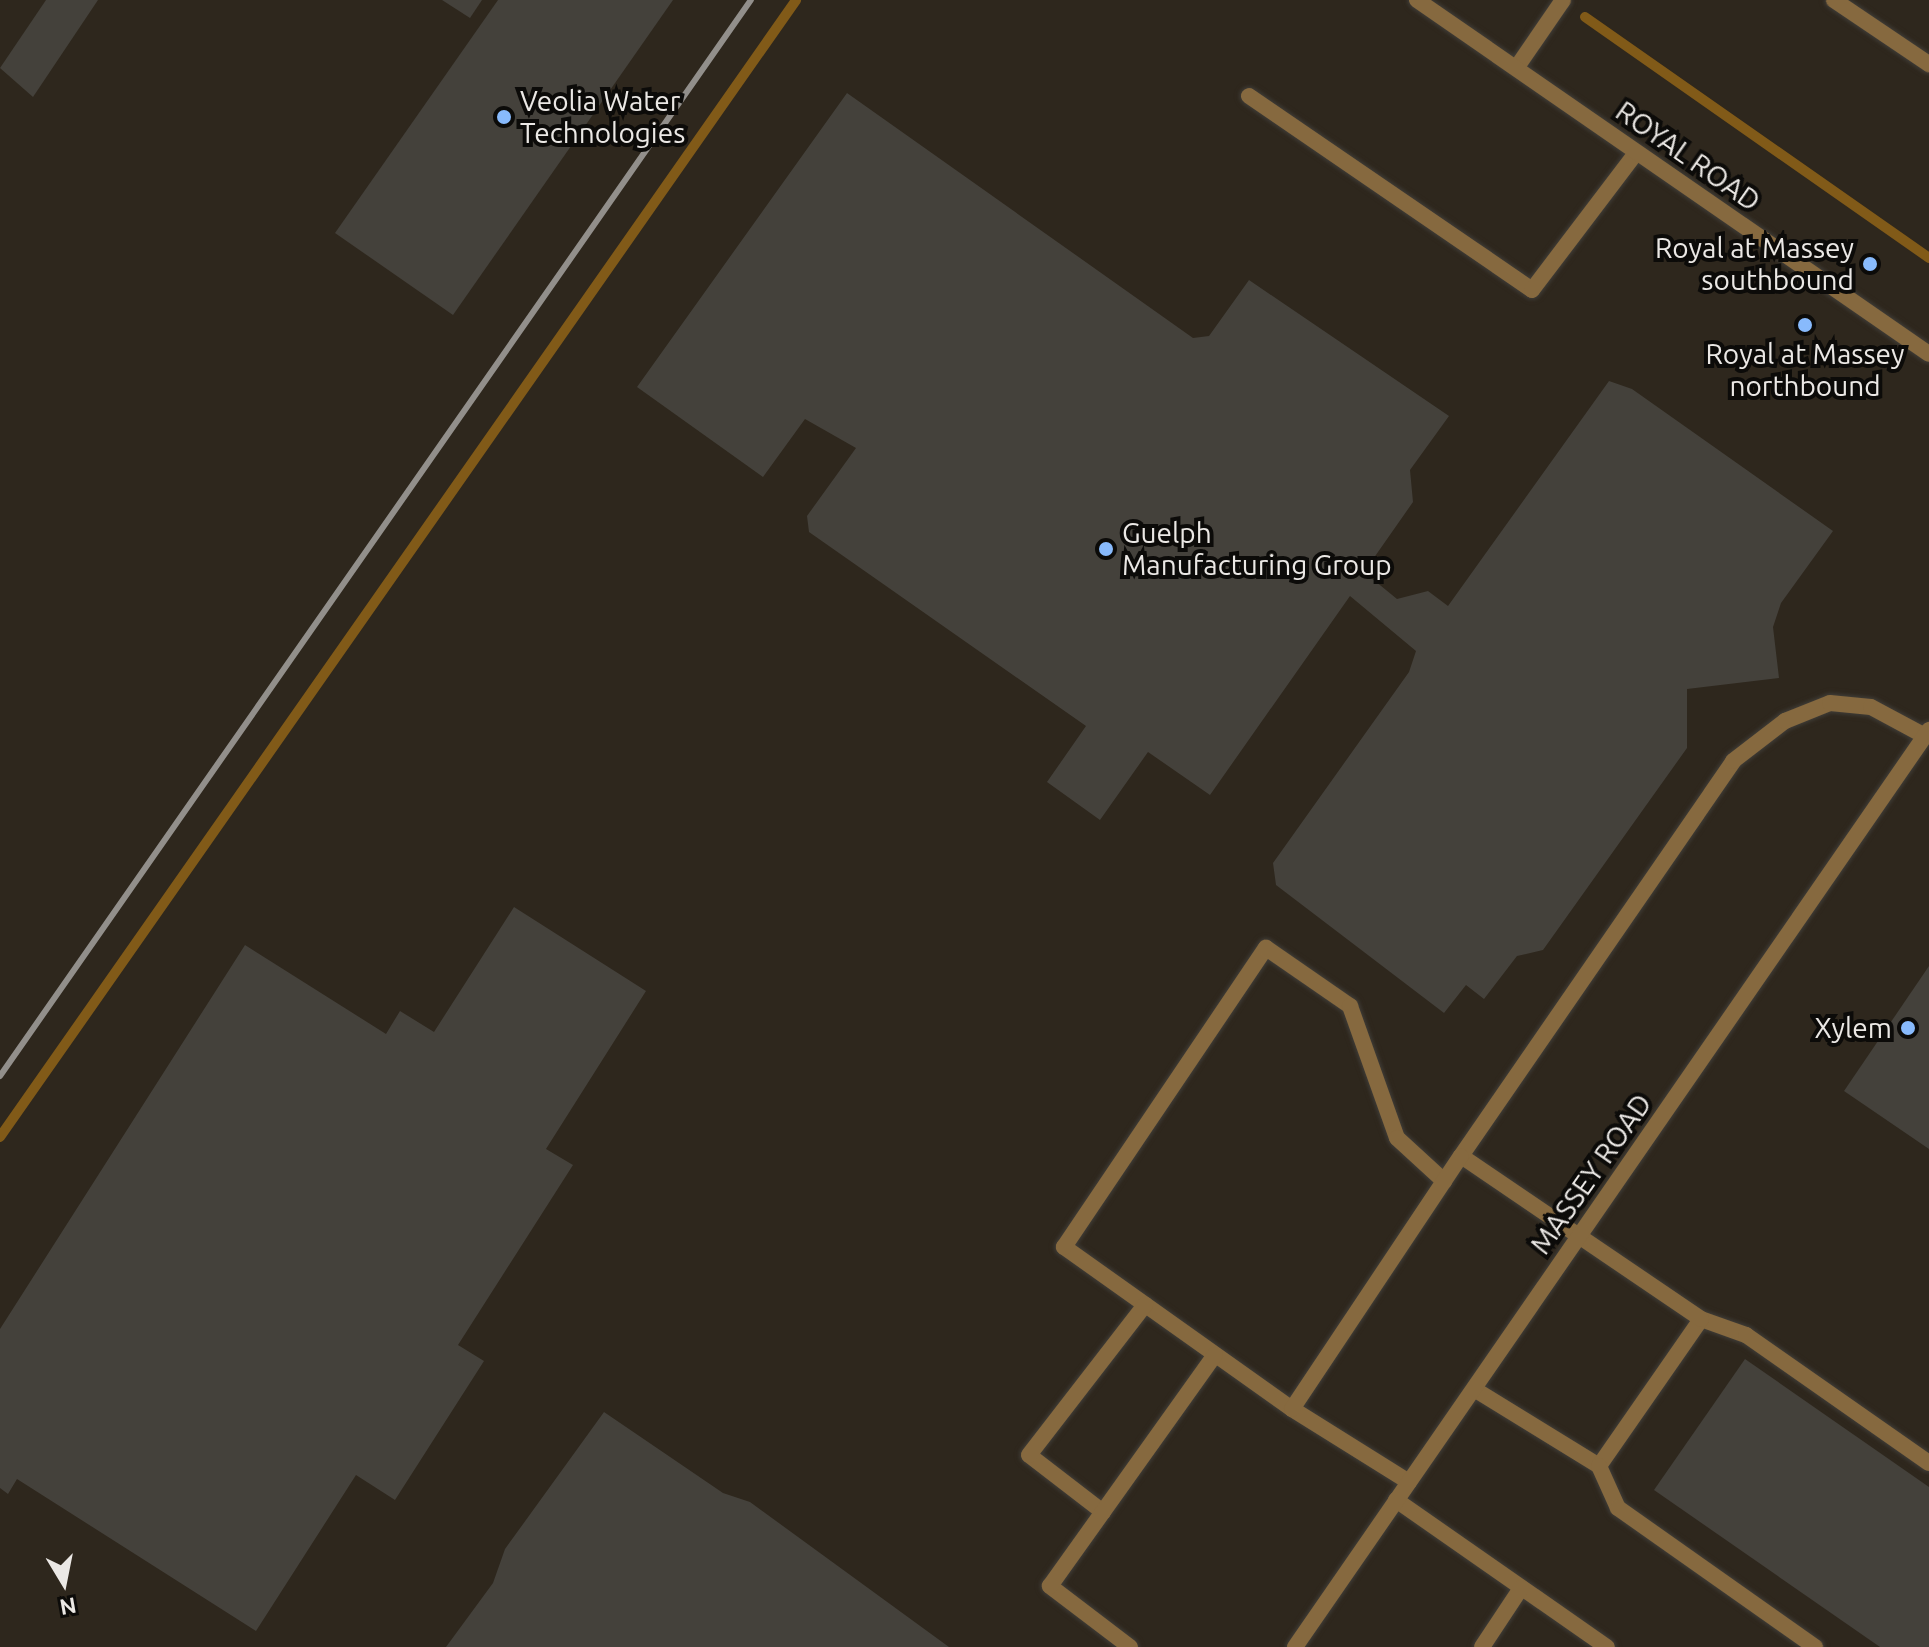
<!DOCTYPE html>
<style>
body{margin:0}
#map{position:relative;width:1929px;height:1647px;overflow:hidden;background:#24211c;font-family:Ubuntu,sans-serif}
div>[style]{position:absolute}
.built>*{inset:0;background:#2e271d}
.stream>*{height:10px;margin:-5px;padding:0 5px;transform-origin:5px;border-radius:5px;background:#815a18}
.building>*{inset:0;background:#44413b}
.roads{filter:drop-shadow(0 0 2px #403d38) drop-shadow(0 0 2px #403d38)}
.lane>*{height:16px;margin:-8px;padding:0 8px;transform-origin:8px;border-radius:8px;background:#86693f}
.street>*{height:16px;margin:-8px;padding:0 8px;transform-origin:8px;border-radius:8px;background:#86693f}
.rail>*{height:6px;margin:-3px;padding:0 3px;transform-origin:3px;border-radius:3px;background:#928f8b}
.dots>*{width:22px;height:22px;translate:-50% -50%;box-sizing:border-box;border:4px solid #0c0b09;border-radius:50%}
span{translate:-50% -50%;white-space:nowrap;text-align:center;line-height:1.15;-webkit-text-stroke:8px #0c0b09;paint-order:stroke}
.poi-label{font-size:28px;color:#ebe8e5}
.left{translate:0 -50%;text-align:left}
.right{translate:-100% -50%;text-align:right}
.street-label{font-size:28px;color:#ebe8e5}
.north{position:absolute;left:24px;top:1543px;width:80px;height:80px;-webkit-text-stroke:6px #0c0b09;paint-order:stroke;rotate:170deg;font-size:22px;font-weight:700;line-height:32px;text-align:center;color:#ebe8e5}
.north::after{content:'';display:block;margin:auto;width:28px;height:36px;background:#ebe8e5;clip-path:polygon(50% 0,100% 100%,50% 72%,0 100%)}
</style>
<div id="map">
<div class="built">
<div style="clip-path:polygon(0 0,1929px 0,1929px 1647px,0 1647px)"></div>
</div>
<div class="stream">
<div style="left:1585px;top:17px;width:420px;rotate:35deg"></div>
<div style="left:0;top:1137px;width:1388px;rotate:-55deg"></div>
</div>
<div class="building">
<div style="clip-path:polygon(46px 0,98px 0,33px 97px,0 68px)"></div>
<div style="clip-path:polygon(442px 0,482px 0,470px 18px)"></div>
<div style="clip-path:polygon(498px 0,673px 0,453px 315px,335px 233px)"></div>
<div style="clip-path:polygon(847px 93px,1193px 338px,1209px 336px,1249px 280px,1449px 416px,1410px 470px,1413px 502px,1364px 572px,1397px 599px,1428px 591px,1448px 606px,1609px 381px,1632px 389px,1833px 531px,1781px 603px,1773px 627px,1779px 678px,1687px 689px,1687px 748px,1543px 950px,1517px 956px,1484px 999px,1466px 985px,1444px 1013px,1276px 885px,1273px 863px,1409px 672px,1416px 651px,1350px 596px,1210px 795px,1148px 752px,1100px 820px,1047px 782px,1086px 726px,809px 532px,807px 516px,856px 448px,805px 419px,763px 477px,637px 387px)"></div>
<div style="clip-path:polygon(514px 907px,646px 991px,546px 1149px,573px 1165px,458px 1345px,484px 1361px,395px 1500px,356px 1475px,256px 1631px,17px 1479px,8px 1494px,0 1488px,0 1329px,245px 945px,386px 1034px,400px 1011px,434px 1032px)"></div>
<div style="clip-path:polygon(1929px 966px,1929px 1149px,1844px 1091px)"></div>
<div style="clip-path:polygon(1745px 1359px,1929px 1487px,1929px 1647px,1880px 1647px,1654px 1490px)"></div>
<div style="clip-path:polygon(604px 1412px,723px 1493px,750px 1502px,949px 1647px,446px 1647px,493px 1583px,505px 1549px)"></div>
</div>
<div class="roads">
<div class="lane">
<div style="left:1834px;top:0;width:115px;rotate:34deg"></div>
<div style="left:1517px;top:67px;width:81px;rotate:-55.5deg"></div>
<div style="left:1249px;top:96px;width:343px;rotate:34.4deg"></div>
<div style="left:1532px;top:290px;width:172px;rotate:-52.8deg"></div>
<div style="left:1701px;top:1319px;width:48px;rotate:19.6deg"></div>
<div style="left:1746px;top:1335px;width:223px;rotate:35deg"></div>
<div style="left:1474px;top:1389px;width:147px;rotate:31.6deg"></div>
<div style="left:1599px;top:1466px;width:179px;rotate:-55.2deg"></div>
<div style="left:1701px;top:1319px;width:290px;rotate:-145.8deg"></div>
<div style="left:1461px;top:1156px;width:480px;rotate:-55.4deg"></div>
<div style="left:1733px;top:761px;width:66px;rotate:-37.6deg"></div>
<div style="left:1785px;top:721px;width:48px;rotate:-21.8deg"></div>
<div style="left:1830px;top:703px;width:41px;rotate:5.6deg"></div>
<div style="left:1871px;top:707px;width:61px;rotate:28.2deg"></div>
<div style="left:1292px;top:1409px;width:280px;rotate:-144.6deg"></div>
<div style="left:1064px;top:1247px;width:361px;rotate:-56deg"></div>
<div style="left:1266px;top:948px;width:102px;rotate:34.6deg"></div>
<div style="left:1350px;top:1006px;width:140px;rotate:70.4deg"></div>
<div style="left:1397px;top:1138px;width:64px;rotate:42.5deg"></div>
<div style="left:1599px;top:1466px;width:46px;rotate:65.7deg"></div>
<div style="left:1618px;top:1508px;width:241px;rotate:35.2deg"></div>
<div style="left:1409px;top:1482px;width:138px;rotate:-148deg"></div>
<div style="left:1292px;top:1409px;width:304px;rotate:-56.3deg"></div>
<div style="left:1396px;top:1500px;width:257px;rotate:34.9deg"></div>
<div style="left:1103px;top:1512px;width:93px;rotate:-142.4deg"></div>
<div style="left:1029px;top:1455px;width:190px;rotate:-52.3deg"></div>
<div style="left:1130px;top:1647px;width:101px;rotate:-142.7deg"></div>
<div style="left:1050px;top:1586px;width:284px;rotate:-54.5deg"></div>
<div style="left:1482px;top:1647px;width:71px;rotate:-56.5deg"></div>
</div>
<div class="street">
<div style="left:1417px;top:0;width:622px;rotate:34.66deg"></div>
<div style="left:1295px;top:1647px;width:1115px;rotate:-55.34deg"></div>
</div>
</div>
<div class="rail">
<div style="left:0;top:1076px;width:1312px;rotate:-55.09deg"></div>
</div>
<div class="dots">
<div style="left:504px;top:117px;background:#88bafc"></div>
<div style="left:1870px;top:264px;background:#88bafc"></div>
<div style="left:1805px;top:325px;background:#88bafc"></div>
<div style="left:1106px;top:549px;background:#88bafc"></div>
<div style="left:1908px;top:1028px;background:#88bafc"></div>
</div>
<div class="poi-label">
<span class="left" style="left:520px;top:117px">Veolia Water<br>Technologies</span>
<span class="right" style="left:1854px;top:264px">Royal at Massey<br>southbound</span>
<span style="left:1805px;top:370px">Royal at Massey<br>northbound</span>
<span class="left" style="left:1122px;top:549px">Guelph<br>Manufacturing Group</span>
<span class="right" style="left:1892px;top:1028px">Xylem</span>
</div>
<div class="street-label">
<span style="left:1688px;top:156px;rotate:35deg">ROYAL ROAD</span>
<span style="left:1591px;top:1174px;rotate:-55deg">MASSEY ROAD</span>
</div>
<div class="north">N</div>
</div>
